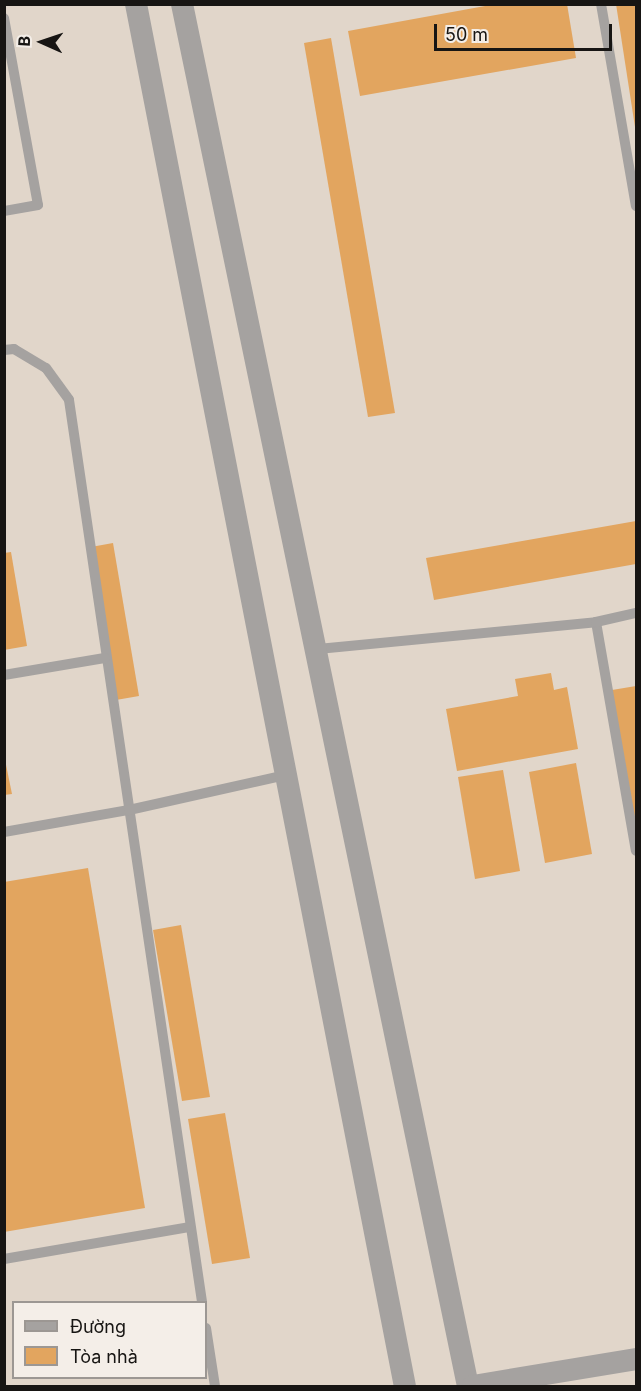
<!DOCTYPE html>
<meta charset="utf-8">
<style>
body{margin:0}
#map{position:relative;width:641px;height:1391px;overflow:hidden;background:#e7e1db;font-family:Inter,sans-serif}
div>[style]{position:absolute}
.built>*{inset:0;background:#e1d6ca}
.building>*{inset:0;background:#e2a55f}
.service>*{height:10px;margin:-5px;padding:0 5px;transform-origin:5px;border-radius:5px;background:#a5a2a0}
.minor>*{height:22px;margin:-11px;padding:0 11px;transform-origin:11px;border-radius:11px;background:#a5a2a0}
span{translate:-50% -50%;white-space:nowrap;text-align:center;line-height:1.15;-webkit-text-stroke:6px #f4eee8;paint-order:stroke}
.frame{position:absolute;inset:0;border:6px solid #171513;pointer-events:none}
.legend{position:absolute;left:12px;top:1301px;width:195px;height:78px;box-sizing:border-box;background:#f4eee8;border:2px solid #9c9793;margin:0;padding:8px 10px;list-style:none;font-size:18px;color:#171513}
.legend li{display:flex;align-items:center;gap:12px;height:30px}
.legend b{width:30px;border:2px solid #9c9793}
.north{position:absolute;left:12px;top:12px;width:60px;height:60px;-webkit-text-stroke:4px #f4eee8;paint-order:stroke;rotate:273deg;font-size:16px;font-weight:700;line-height:24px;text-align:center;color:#171513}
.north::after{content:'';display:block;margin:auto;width:21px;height:27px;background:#171513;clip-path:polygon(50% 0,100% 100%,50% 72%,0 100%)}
.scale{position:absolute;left:434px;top:24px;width:178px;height:27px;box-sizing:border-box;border:3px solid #171513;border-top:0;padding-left:8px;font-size:18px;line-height:21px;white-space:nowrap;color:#171513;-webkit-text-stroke:4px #f4eee8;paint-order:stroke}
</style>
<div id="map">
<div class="built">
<div style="clip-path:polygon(evenodd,5px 5px,636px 5px,636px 1386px,5px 1386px,5px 5px,14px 1302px,206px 1302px,206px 1378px,14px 1378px,14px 1302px)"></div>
</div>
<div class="building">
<div style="clip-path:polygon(496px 4px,567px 4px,576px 58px,360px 96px,348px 31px)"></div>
<div style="clip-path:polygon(616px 4px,636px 4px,636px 127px,635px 127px)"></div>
<div style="clip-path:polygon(331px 38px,395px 413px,368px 417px,304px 43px)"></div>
<div style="clip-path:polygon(636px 521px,636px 564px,434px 600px,426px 558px)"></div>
<div style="clip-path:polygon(113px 543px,139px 696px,116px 700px,91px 547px)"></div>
<div style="clip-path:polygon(11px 552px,27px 646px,4px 650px,4px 553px)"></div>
<div style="clip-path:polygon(551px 673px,554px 690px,567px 687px,578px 749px,457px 771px,446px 709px,518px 696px,515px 679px)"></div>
<div style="clip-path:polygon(636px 686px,636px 820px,635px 820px,612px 690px)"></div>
<div style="clip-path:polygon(4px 755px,12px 794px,4px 795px)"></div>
<div style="clip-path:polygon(576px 763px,592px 854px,545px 863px,529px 772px)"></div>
<div style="clip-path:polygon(503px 770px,520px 871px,475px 879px,458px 777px)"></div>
<div style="clip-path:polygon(88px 868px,145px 1208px,4px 1232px,4px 882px)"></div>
<div style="clip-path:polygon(181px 925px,210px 1097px,182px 1101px,153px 930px)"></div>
<div style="clip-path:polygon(225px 1113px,250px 1258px,212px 1264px,188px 1119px)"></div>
</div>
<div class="service">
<div style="left:601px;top:4px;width:205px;rotate:80.2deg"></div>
<div style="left:4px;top:18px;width:190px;rotate:79.7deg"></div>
<div style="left:38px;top:205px;width:35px;rotate:170deg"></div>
<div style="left:4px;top:350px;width:10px;rotate:-6deg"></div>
<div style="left:14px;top:349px;width:37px;rotate:31deg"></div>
<div style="left:46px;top:368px;width:39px;rotate:54deg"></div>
<div style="left:69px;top:400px;width:912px;rotate:81.61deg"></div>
<div style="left:596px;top:622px;width:232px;rotate:80.1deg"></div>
<div style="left:318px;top:649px;width:279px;rotate:-5.5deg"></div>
<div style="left:596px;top:622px;width:41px;rotate:-12.7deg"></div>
<div style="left:4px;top:675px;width:102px;rotate:-9.6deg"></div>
<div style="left:4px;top:832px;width:127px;rotate:-10deg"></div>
<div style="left:129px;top:810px;width:160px;rotate:-12.6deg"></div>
<div style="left:4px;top:1259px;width:189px;rotate:-9.8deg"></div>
<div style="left:206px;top:1328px;width:59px;rotate:81.2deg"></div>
</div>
<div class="minor">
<div style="left:136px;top:4px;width:1408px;rotate:78.99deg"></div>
<div style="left:182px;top:4px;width:1411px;rotate:78.31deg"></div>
<div style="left:473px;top:1386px;width:165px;rotate:-9.4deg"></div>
</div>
<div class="frame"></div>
<ul class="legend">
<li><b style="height:8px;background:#a5a2a0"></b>Đường</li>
<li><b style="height:16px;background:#e2a55f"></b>Tòa nhà</li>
</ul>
<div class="north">B</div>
<div class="scale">50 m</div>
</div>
